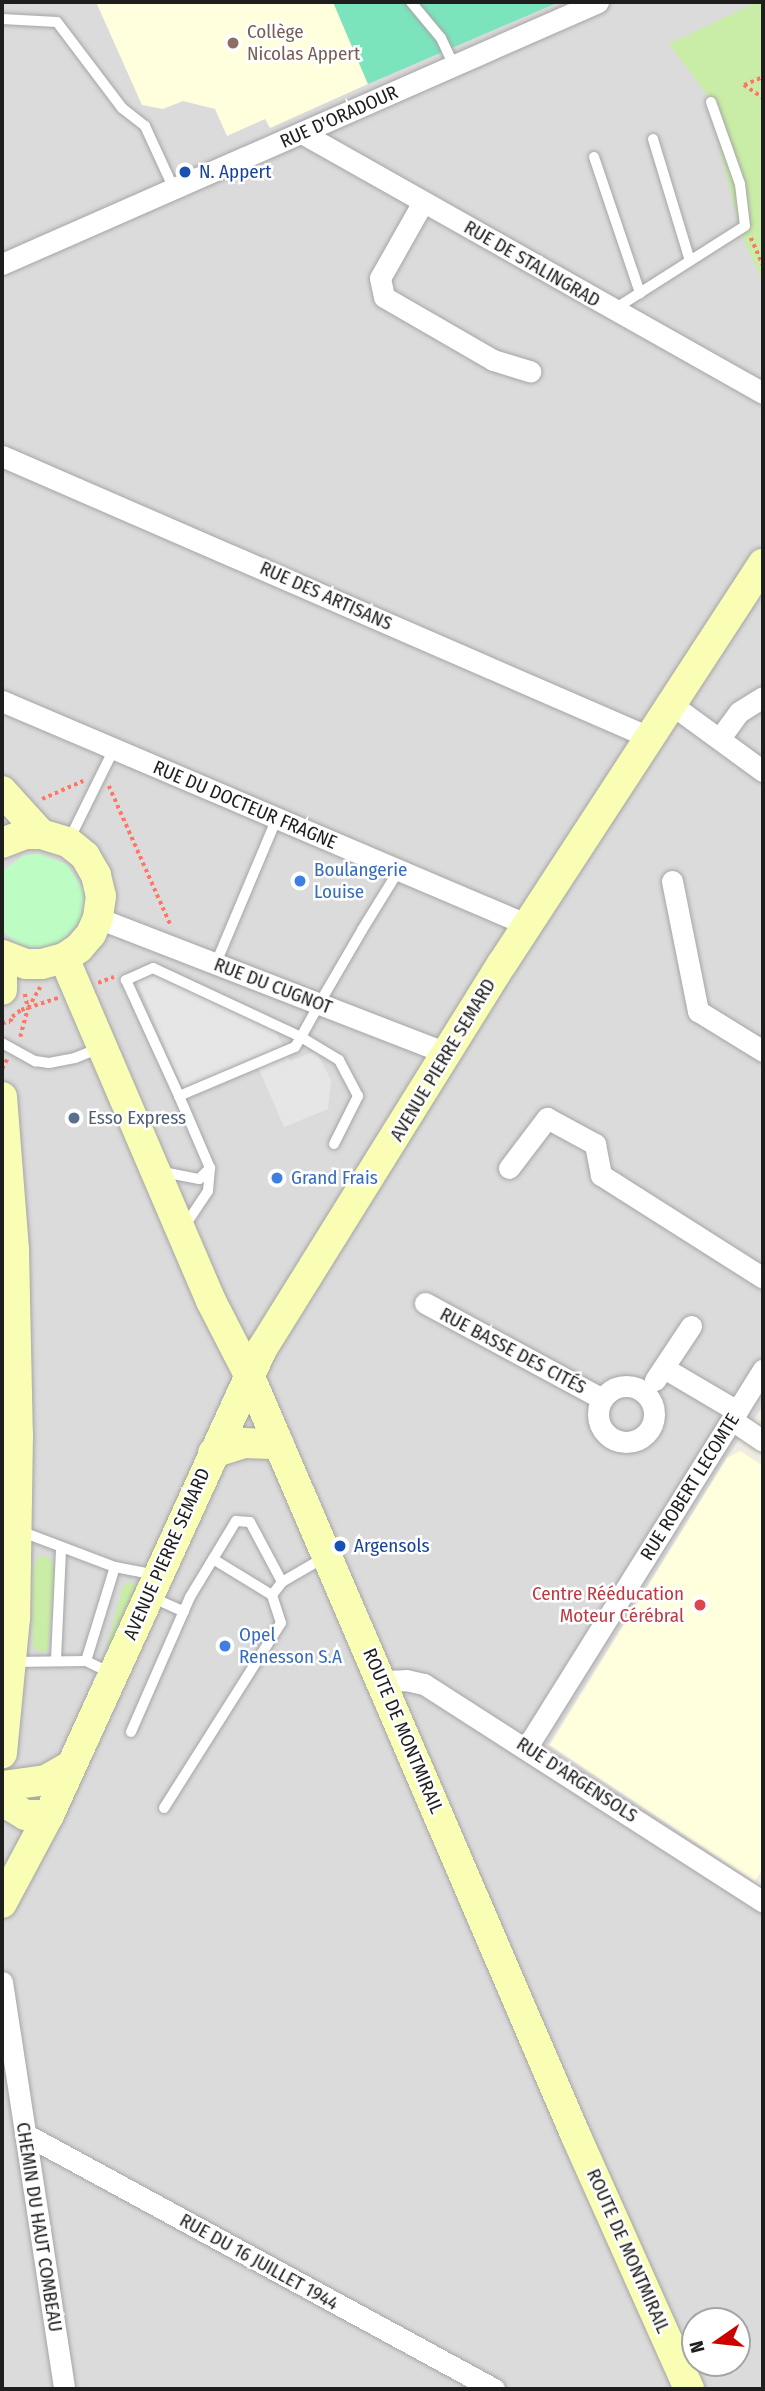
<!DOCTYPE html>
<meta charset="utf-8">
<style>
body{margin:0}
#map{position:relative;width:765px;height:2391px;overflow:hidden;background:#f0ece3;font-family:"Fira Sans Condensed",sans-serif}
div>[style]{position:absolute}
.residential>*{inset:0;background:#dcdbdb}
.education>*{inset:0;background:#ffd}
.grass>*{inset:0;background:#c9eda6}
.park>*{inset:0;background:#bdfdc3}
.pitch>*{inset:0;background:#7ce4bd}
.parking>*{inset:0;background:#e6e6e6}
.path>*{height:3.5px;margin-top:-1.75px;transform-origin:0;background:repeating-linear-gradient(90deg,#ff7665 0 3.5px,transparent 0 7px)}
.roads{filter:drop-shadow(0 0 2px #a5a5a5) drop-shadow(0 0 2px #a5a5a5)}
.service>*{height:10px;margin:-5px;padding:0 5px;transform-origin:5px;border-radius:5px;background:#fff}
.minor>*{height:21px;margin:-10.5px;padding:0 10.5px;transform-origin:10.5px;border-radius:10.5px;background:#fff}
.minor>.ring{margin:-10.5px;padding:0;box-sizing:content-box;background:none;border:21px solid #fff;border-radius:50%}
.secondary>*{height:30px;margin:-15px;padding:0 15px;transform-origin:15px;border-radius:15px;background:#f9feb4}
.dots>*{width:19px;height:19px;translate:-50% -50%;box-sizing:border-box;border:4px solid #fff;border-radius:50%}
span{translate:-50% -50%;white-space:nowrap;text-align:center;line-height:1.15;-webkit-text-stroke:5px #fff;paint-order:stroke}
.education-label{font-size:19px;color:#785e54}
.left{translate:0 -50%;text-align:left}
.street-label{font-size:19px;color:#1e1e1e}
.transit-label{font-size:19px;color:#164399}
.shop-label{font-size:19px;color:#366cbe}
.service-label{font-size:19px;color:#4e5e75}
.health-label{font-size:19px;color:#be3a42}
.right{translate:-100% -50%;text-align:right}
.frame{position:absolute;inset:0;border:4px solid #1e1e1e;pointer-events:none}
.north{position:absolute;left:681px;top:2307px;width:70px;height:70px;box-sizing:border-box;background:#fff;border:2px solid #a5a5a5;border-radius:50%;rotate:256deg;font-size:19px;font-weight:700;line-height:28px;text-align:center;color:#1e1e1e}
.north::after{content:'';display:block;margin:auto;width:24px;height:32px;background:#cc0100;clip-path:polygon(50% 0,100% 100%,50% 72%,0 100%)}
</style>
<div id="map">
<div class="residential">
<div style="clip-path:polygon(evenodd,2px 2px,763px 2px,763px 1406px,727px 1457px,548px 1745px,763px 1888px,763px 2389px,2px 2389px,2px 1516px,9px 1312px,2px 1308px,2px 2px,695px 2321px,737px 2321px,737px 2363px,695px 2363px,695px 2321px)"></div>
</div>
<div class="education">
<div style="clip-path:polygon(96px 2px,333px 2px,368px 84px,270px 128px,265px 119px,227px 136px,215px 109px,183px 101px,163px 109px,142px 105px)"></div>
<div style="clip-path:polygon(740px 1451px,763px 1466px,763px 1869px,755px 1881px,550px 1745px,727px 1458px)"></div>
</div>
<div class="grass">
<div style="clip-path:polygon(757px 2px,763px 2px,763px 282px,741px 234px,706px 93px,669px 44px)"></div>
<div style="clip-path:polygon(39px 1555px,47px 1557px,55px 1566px,48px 1648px,44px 1653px,33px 1648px,33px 1571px)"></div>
<div style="clip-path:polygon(131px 1582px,137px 1584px,104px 1657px,123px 1586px)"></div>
</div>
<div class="park">
<div style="clip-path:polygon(39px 854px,67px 864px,83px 889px,84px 904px,81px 919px,62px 941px,48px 947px,32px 948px,16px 943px,2px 930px,2px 871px,24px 855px)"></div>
</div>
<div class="pitch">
<div style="clip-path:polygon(333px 2px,559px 2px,368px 84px)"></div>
</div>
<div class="parking">
<div style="clip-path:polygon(150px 973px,275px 1030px,290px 1061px,316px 1051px,331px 1080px,328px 1109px,284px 1127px,255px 1060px,184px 1091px,137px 981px)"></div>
</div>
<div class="path">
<div style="left:744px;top:85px;width:23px;rotate:34deg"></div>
<div style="left:744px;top:85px;width:21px;rotate:-23deg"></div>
<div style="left:751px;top:238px;width:30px;rotate:66deg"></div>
<div style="left:109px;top:786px;width:153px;rotate:66.1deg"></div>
<div style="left:42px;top:799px;width:45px;rotate:-23.7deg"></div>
<div style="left:98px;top:983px;width:17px;rotate:-21deg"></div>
<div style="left:25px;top:994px;width:14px;rotate:78deg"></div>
<div style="left:28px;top:1008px;width:24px;rotate:-60deg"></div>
<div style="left:2px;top:1023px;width:8px;rotate:-7deg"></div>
<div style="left:10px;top:1022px;width:5px;rotate:-68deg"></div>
<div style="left:12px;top:1017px;width:11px;rotate:-38deg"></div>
<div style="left:21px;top:1010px;width:39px;rotate:-18deg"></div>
<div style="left:20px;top:1037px;width:30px;rotate:-75deg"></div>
<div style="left:2px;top:1069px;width:11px;rotate:-63deg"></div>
</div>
<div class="roads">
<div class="service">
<div style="left:411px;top:2px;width:47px;rotate:50.2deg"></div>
<div style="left:441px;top:38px;width:31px;rotate:65deg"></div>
<div style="left:2px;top:19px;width:55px;rotate:3.1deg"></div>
<div style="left:57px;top:22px;width:108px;rotate:52.9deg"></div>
<div style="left:122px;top:108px;width:29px;rotate:38deg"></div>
<div style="left:145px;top:126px;width:69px;rotate:65.3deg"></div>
<div style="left:653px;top:139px;width:127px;rotate:73.1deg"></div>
<div style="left:594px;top:157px;width:144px;rotate:71.3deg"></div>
<div style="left:613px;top:310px;width:156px;rotate:-32.5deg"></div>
<div style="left:745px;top:226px;width:42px;rotate:-96.8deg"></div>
<div style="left:740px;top:184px;width:87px;rotate:-109.5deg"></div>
<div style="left:69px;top:840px;width:102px;rotate:-63.7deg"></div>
<div style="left:216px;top:963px;width:157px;rotate:-67.2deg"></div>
<div style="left:2px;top:1043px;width:38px;rotate:29deg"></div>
<div style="left:35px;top:1061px;width:14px;rotate:8deg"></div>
<div style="left:49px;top:1063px;width:26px;rotate:-11deg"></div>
<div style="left:75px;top:1058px;width:27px;rotate:-22deg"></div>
<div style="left:179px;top:1096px;width:78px;rotate:66.7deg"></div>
<div style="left:334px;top:1144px;width:54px;rotate:-63.4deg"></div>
<div style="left:358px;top:1096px;width:41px;rotate:-117.8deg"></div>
<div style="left:339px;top:1060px;width:44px;rotate:-148.8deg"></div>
<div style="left:301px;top:1037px;width:163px;rotate:-155deg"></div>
<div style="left:153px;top:968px;width:30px;rotate:156deg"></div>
<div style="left:126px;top:980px;width:128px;rotate:65.4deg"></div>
<div style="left:179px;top:1096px;width:126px;rotate:-22.9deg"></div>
<div style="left:295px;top:1047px;width:12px;rotate:-59deg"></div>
<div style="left:301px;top:1037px;width:38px;rotate:-61deg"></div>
<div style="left:319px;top:1004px;width:86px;rotate:-59.8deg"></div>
<div style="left:362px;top:930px;width:70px;rotate:-58.3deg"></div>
<div style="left:163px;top:1172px;width:37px;rotate:11deg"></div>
<div style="left:199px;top:1179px;width:16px;rotate:-45deg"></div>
<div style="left:210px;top:1168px;width:23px;rotate:95deg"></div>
<div style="left:208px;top:1191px;width:43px;rotate:123.7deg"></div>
<div style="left:20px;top:1531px;width:102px;rotate:20.8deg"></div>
<div style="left:115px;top:1567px;width:42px;rotate:11deg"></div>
<div style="left:213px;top:1559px;width:69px;rotate:31.4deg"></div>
<div style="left:151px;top:1597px;width:36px;rotate:24deg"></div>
<div style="left:56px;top:1660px;width:112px;rotate:-87.4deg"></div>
<div style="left:86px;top:1661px;width:98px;rotate:-72.9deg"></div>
<div style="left:14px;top:1662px;width:72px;rotate:-0.8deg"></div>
<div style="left:86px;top:1661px;width:28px;rotate:26deg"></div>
<div style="left:131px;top:1732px;width:147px;rotate:-66.4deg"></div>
<div style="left:190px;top:1597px;width:89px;rotate:-58.8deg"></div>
<div style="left:236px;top:1521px;width:14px;rotate:4deg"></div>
<div style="left:250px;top:1522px;width:68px;rotate:61.9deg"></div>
<div style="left:164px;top:1808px;width:219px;rotate:-57.7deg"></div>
<div style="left:281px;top:1623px;width:29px;rotate:-108deg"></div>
<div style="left:272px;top:1595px;width:16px;rotate:-52deg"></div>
<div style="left:282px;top:1582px;width:50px;rotate:-30.2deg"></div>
</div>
<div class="minor">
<div style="left:302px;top:133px;width:529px;rotate:29.42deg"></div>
<div style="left:423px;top:202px;width:87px;rotate:119.5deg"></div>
<div style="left:380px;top:278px;width:19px;rotate:78deg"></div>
<div style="left:384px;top:297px;width:126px;rotate:30deg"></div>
<div style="left:493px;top:360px;width:39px;rotate:17deg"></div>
<div style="left:2px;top:264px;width:651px;rotate:-23.73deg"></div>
<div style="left:2px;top:456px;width:705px;rotate:23.48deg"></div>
<div style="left:2px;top:701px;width:572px;rotate:23.07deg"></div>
<div style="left:671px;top:704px;width:114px;rotate:36.1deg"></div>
<div style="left:720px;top:738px;width:32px;rotate:-54deg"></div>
<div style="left:739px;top:712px;width:28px;rotate:-32deg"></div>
<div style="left:672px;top:881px;width:133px;rotate:78.7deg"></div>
<div style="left:698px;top:1011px;width:76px;rotate:31.6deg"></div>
<div style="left:98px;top:918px;width:375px;rotate:21.2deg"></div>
<div style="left:509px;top:1168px;width:63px;rotate:-52.8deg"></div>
<div style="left:547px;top:1118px;width:55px;rotate:28.4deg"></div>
<div style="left:595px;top:1144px;width:32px;rotate:79deg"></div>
<div style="left:601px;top:1175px;width:192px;rotate:32.4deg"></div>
<div style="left:425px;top:1303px;width:200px;rotate:28.4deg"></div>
<div style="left:664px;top:1368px;width:85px;rotate:30.5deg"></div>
<div style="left:655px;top:1380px;width:65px;rotate:-56.3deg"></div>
<div class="ring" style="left:598px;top:1386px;width:35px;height:35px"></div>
<div style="left:732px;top:1420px;width:37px;rotate:34deg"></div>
<div style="left:382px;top:1681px;width:24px;rotate:-2deg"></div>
<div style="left:406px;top:1680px;width:18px;rotate:13deg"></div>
<div style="left:424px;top:1684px;width:403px;rotate:32.7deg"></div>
<div style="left:527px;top:1747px;width:445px;rotate:-58deg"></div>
<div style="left:2px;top:1982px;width:412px;rotate:81.3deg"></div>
<div style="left:25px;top:2134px;width:534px;rotate:28.53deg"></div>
</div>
<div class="secondary">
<div style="left:2px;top:791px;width:58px;rotate:47.8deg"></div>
<div style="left:2px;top:843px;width:25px;rotate:-21deg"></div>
<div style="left:25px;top:834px;width:16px"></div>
<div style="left:41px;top:834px;width:28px;rotate:17deg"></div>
<div style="left:68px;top:842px;width:22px;rotate:39deg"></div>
<div style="left:85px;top:856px;width:22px;rotate:60deg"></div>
<div style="left:96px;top:875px;width:22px;rotate:77deg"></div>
<div style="left:101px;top:896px;width:22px;rotate:98deg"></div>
<div style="left:98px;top:918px;width:17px;rotate:114deg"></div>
<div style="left:91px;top:934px;width:18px;rotate:131deg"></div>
<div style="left:79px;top:948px;width:18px;rotate:146deg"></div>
<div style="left:64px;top:958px;width:23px;rotate:165deg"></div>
<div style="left:42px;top:964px;width:16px;rotate:180deg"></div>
<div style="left:26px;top:964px;width:26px;rotate:-159deg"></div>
<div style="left:64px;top:958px;width:373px;rotate:66.8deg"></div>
<div style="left:211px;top:1301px;width:83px;rotate:62.8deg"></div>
<div style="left:249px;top:1375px;width:828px;rotate:66.75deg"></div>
<div style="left:576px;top:2136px;width:277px;rotate:65.9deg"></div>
<div style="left:2px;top:960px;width:30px;rotate:90deg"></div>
<div style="left:2px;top:1097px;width:153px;rotate:85.5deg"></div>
<div style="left:14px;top:1250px;width:184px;rotate:88.8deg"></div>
<div style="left:18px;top:1434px;width:184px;rotate:90.9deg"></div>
<div style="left:15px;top:1618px;width:136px;rotate:95.5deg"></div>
<div style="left:213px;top:1453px;width:32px;rotate:-18deg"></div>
<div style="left:243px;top:1443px;width:36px;rotate:2deg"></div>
<div style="left:2px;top:1786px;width:44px;rotate:-7.8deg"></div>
<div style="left:46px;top:1780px;width:28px;rotate:-30deg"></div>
<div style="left:2px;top:1801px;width:27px;rotate:31deg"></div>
<div style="left:25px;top:1815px;width:24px"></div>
<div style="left:2px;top:1903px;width:100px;rotate:-61.9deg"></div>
<div style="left:49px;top:1815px;width:512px;rotate:-65.44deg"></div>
<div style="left:262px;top:1349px;width:454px;rotate:-58.1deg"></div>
<div style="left:502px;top:964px;width:478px;rotate:-56.9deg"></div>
</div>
</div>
<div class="dots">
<div style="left:233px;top:43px;background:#8d6e63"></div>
<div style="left:185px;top:172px;background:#1a4fb4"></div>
<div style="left:300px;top:881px;background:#3f7fe0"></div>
<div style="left:74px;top:1118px;background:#5c6f8a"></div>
<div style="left:277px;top:1178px;background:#3f7fe0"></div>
<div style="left:340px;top:1546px;background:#1a4fb4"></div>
<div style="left:700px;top:1605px;background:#e0444e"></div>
<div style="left:225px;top:1646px;background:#3f7fe0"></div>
</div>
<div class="education-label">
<span class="left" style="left:247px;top:43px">Collège<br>Nicolas Appert</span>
</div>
<div class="street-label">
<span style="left:339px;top:117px;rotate:-24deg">RUE D'ORADOUR</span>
<span style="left:532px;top:264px;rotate:30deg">RUE DE STALINGRAD</span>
<span style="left:326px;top:596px;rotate:24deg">RUE DES ARTISANS</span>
<span style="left:245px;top:805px;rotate:23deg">RUE DU DOCTEUR FRAGNE</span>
<span style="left:273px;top:986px;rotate:21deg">RUE DU CUGNOT</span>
<span style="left:443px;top:1060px;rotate:-59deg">AVENUE PIERRE SEMARD</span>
<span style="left:513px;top:1351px;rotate:28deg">RUE BASSE DES CITÉS</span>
<span style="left:690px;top:1487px;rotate:-58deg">RUE ROBERT LECOMTE</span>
<span style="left:167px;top:1554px;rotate:-66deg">AVENUE PIERRE SEMARD</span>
<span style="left:403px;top:1731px;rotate:67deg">ROUTE DE MONTMIRAIL</span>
<span style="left:577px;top:1780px;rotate:33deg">RUE D'ARGENSOLS</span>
<span style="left:39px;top:2227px;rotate:81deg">CHEMIN DU HAUT COMBEAU</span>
<span style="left:628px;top:2251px;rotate:66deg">ROUTE DE MONTMIRAIL</span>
<span style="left:259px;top:2262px;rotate:29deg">RUE DU 16 JUILLET 1944</span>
</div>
<div class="transit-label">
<span class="left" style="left:199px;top:172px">N. Appert</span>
<span class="left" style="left:354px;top:1546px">Argensols</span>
</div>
<div class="shop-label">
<span class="left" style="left:314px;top:881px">Boulangerie<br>Louise</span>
<span class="left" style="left:291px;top:1178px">Grand Frais</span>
<span class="left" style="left:239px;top:1646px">Opel<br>Renesson S.A</span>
</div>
<div class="service-label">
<span class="left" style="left:88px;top:1118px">Esso Express</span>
</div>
<div class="health-label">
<span class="right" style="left:684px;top:1605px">Centre Rééducation<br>Moteur Cérébral</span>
</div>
<div class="frame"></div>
<div class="north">N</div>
</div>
